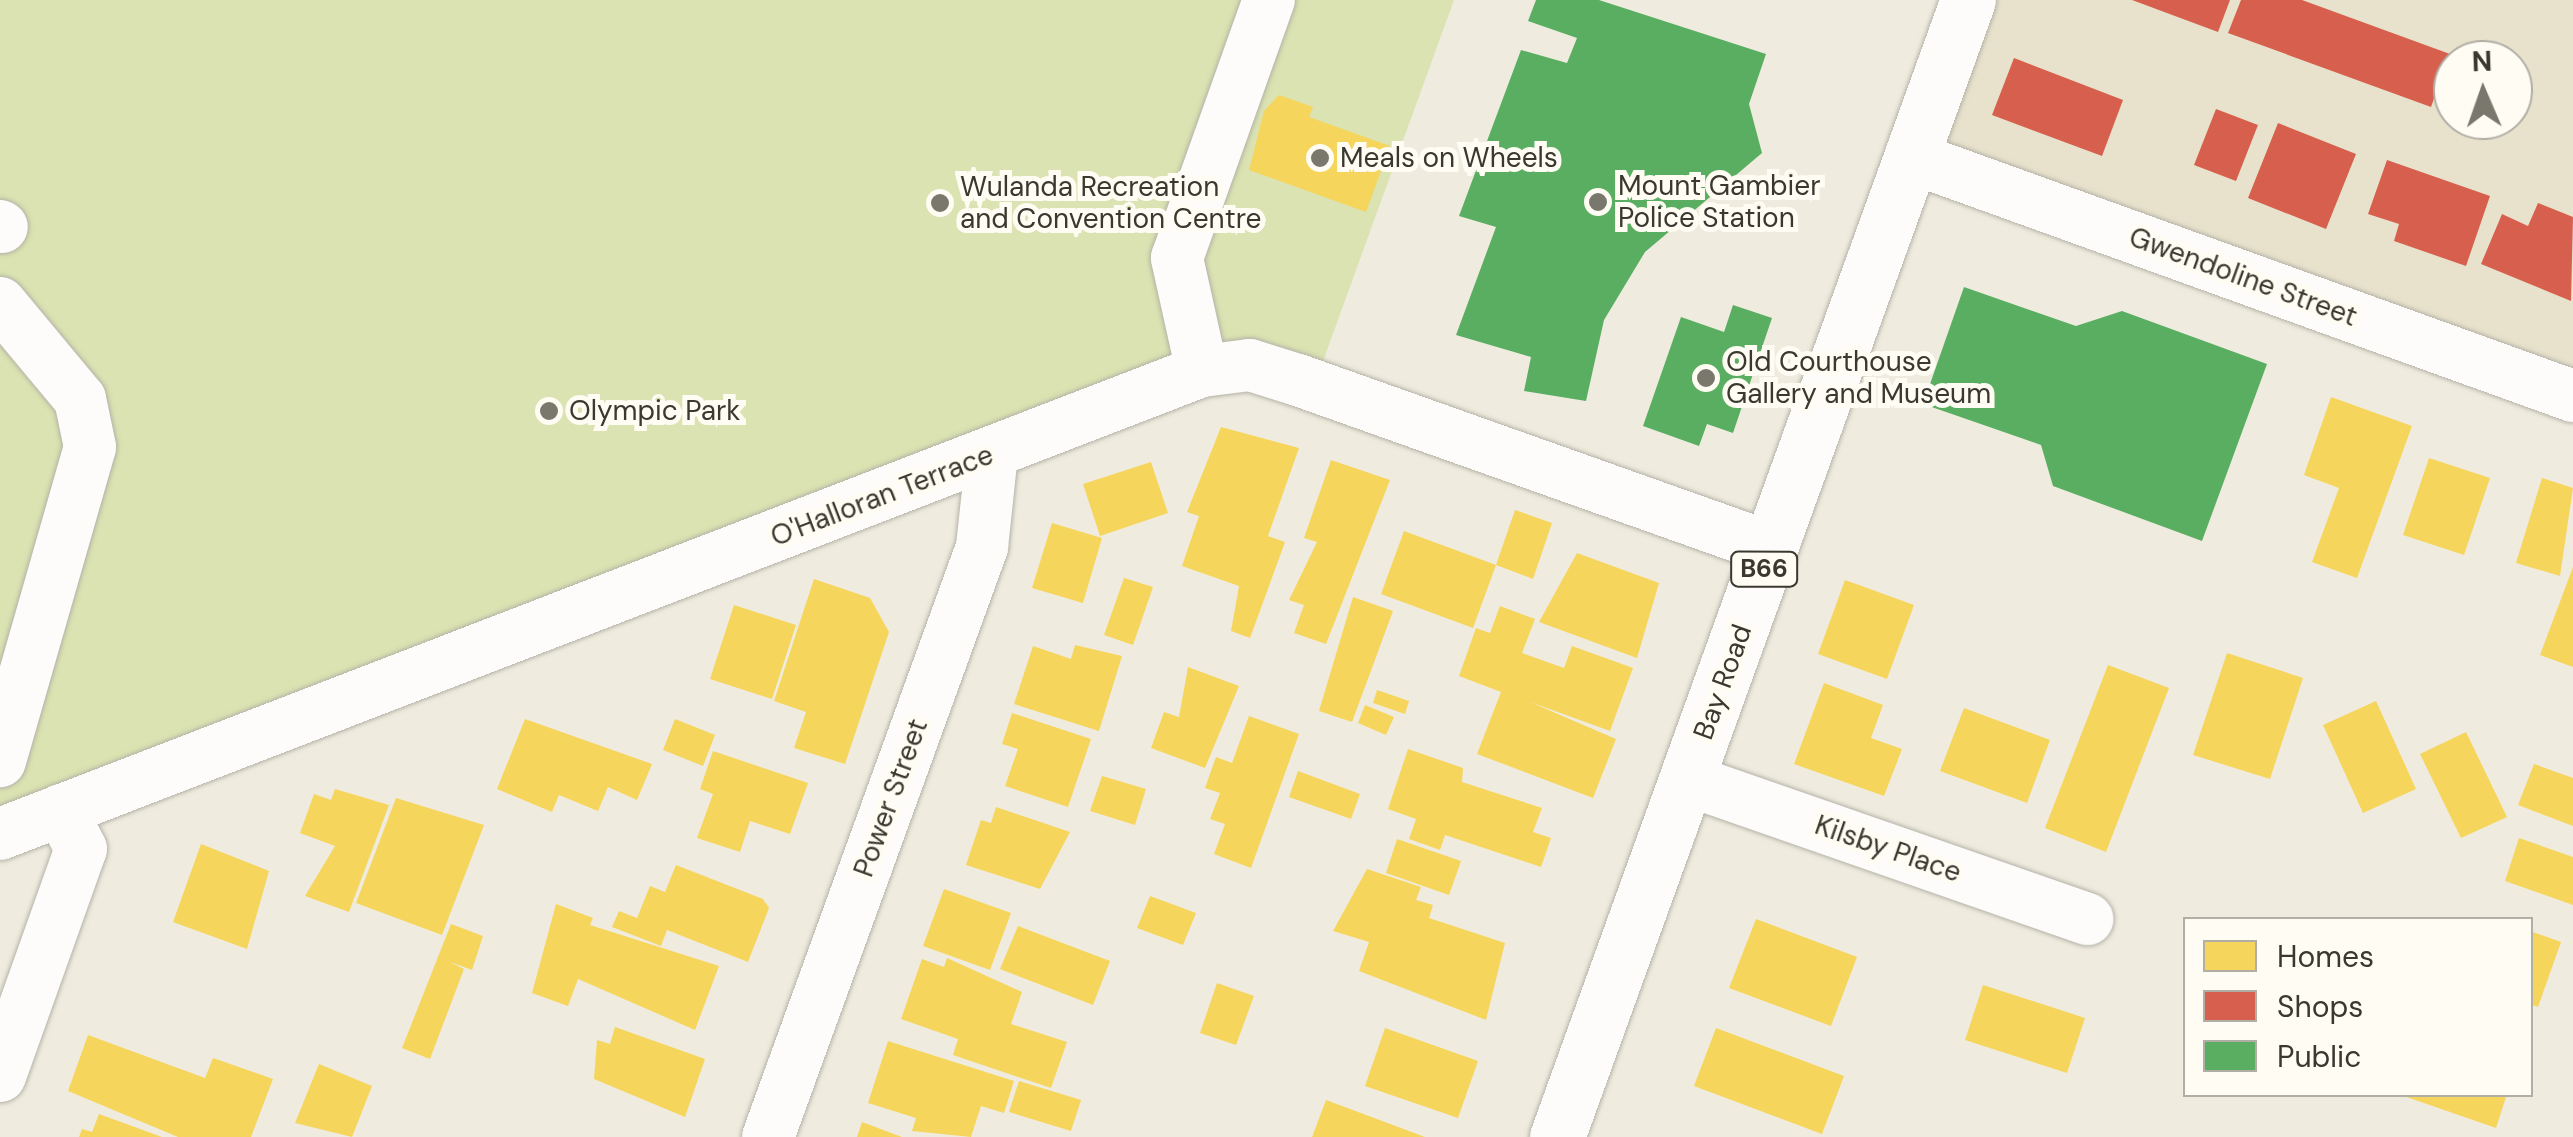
<!DOCTYPE html>
<style>
body{margin:0}
#map{position:relative;width:2573px;height:1137px;overflow:hidden;background:#efecdf;font-family:"DM Sans",sans-serif}
div>[style]{position:absolute}
.built>*{inset:0;background:#e8e2cc}
.green>*{inset:0;background:#dae3b1}
.homes>*{inset:0;background:#f6d55c}
.shops>*{inset:0;background:#d6604d}
.public>*{inset:0;background:#5aae61}
.roads{filter:drop-shadow(0 0 2px #b5b2a8) drop-shadow(0 0 2px #b5b2a8)}
.minor>*{height:52px;margin:-26px;padding:0 26px;transform-origin:26px;border-radius:26px;background:#fdfcfa}
.major>*{height:55px;margin:-27.5px;padding:0 27.5px;transform-origin:27.5px;border-radius:27.5px;background:#fdfcfa}
.dots>*{width:28px;height:28px;translate:-50% -50%;box-sizing:border-box;border:5px solid #fefcf3;border-radius:50%}
span{translate:-50% -50%;white-space:nowrap;text-align:center;line-height:1.15;-webkit-text-stroke:10px #fefcf3;paint-order:stroke}
.shield-label span{padding:2px 8px;background:#fefcf3;border:2px solid;border-radius:8px;-webkit-text-stroke-width:0}
.shield-label{font-size:25px;color:#3b3830;font-weight:700}
.poi-label{font-size:28px;color:#3b3830}
.left{translate:0 -50%;text-align:left}
.street-label{font-size:28px;color:#3b3830}
.legend{position:absolute;left:2183px;top:917px;width:350px;height:180px;box-sizing:border-box;background:#fefcf3;border:2px solid #b0aea5;margin:0;padding:12px 18px;list-style:none;font-size:30px;color:#3b3830}
.legend li{display:flex;align-items:center;gap:20px;height:50px}
.legend b{width:50px;border:2px solid #b0aea5}
.north{position:absolute;left:2433px;top:40px;width:100px;height:100px;box-sizing:border-box;background:#fefcf3;border:2px solid #b0aea5;border-radius:50%;rotate:358deg;font-size:28px;font-weight:700;line-height:40px;text-align:center;color:#3b3830}
.north::after{content:'';display:block;margin:auto;width:35px;height:45px;background:#7a776d;clip-path:polygon(50% 0,100% 100%,50% 72%,0 100%)}
</style>
<div id="map">
<div class="built">
<div style="clip-path:polygon(evenodd,1968px 0,2573px 0,2573px 390px,1913px 158px,1968px 0,2453px 60px,2513px 60px,2513px 120px,2453px 120px,2453px 60px)"></div>
</div>
<div class="green">
<div style="clip-path:polygon(0 0,1454px 0,1314px 386px,1250px 365px,0 834px)"></div>
</div>
<div class="homes">
<div style="clip-path:polygon(1279px 95px,1313px 107px,1309px 117px,1390px 146px,1366px 212px,1249px 170px,1264px 111px)"></div>
<div style="clip-path:polygon(2331px 397px,2412px 426px,2357px 578px,2312px 562px,2339px 488px,2304px 475px)"></div>
<div style="clip-path:polygon(1221px 427px,1299px 448px,1268px 536px,1285px 542px,1250px 638px,1231px 631px,1239px 586px,1182px 566px,1199px 516px,1187px 512px)"></div>
<div style="clip-path:polygon(2429px 458px,2490px 478px,2464px 555px,2403px 535px)"></div>
<div style="clip-path:polygon(1331px 460px,1390px 480px,1326px 644px,1294px 633px,1304px 605px,1289px 600px,1317px 542px,1304px 538px)"></div>
<div style="clip-path:polygon(1151px 462px,1168px 513px,1100px 536px,1083px 484px)"></div>
<div style="clip-path:polygon(2542px 478px,2573px 488px,2560px 576px,2516px 563px)"></div>
<div style="clip-path:polygon(1515px 510px,1552px 523px,1533px 579px,1496px 565px)"></div>
<div style="clip-path:polygon(1052px 523px,1102px 538px,1083px 603px,1032px 588px)"></div>
<div style="clip-path:polygon(1404px 531px,1496px 565px,1473px 628px,1381px 594px)"></div>
<div style="clip-path:polygon(1577px 553px,1659px 583px,1637px 658px,1539px 622px)"></div>
<div style="clip-path:polygon(2573px 567px,2573px 667px,2540px 655px)"></div>
<div style="clip-path:polygon(1124px 578px,1153px 587px,1133px 645px,1104px 635px)"></div>
<div style="clip-path:polygon(814px 579px,870px 598px,889px 632px,845px 764px,794px 748px,806px 712px,774px 701px)"></div>
<div style="clip-path:polygon(1845px 580px,1914px 605px,1887px 679px,1818px 654px)"></div>
<div style="clip-path:polygon(1353px 597px,1393px 611px,1352px 722px,1319px 711px)"></div>
<div style="clip-path:polygon(734px 605px,796px 625px,772px 699px,710px 679px)"></div>
<div style="clip-path:polygon(1500px 606px,1535px 619px,1522px 653px,1564px 668px,1572px 646px,1633px 668px,1610px 731px,1530px 702px,1616px 739px,1593px 798px,1477px 754px,1501px 692px,1459px 676px,1476px 628px,1490px 633px)"></div>
<div style="clip-path:polygon(1075px 645px,1122px 656px,1099px 731px,1014px 704px,1033px 646px,1071px 659px)"></div>
<div style="clip-path:polygon(2227px 653px,2303px 678px,2270px 779px,2193px 755px)"></div>
<div style="clip-path:polygon(2108px 665px,2169px 688px,2106px 852px,2045px 828px)"></div>
<div style="clip-path:polygon(1188px 667px,1239px 686px,1205px 768px,1151px 748px,1164px 712px,1179px 717px)"></div>
<div style="clip-path:polygon(1824px 683px,1883px 705px,1871px 738px,1902px 749px,1884px 796px,1794px 764px)"></div>
<div style="clip-path:polygon(1377px 690px,1409px 701px,1405px 714px,1373px 703px)"></div>
<div style="clip-path:polygon(2376px 701px,2416px 789px,2363px 813px,2323px 725px)"></div>
<div style="clip-path:polygon(1365px 705px,1394px 717px,1386px 735px,1358px 723px)"></div>
<div style="clip-path:polygon(1964px 708px,2050px 740px,2027px 803px,1940px 771px)"></div>
<div style="clip-path:polygon(1012px 713px,1091px 739px,1068px 807px,1005px 786px,1018px 749px,1002px 744px)"></div>
<div style="clip-path:polygon(1249px 716px,1299px 734px,1251px 868px,1214px 854px,1225px 824px,1210px 819px,1220px 793px,1205px 788px,1216px 757px,1232px 763px)"></div>
<div style="clip-path:polygon(525px 719px,652px 764px,637px 800px,608px 787px,598px 811px,559px 795px,552px 812px,497px 789px)"></div>
<div style="clip-path:polygon(675px 719px,715px 735px,703px 766px,663px 750px)"></div>
<div style="clip-path:polygon(2466px 732px,2507px 817px,2461px 838px,2420px 754px)"></div>
<div style="clip-path:polygon(1408px 749px,1463px 768px,1462px 782px,1542px 808px,1533px 832px,1551px 838px,1541px 867px,1445px 835px,1440px 850px,1409px 839px,1416px 819px,1388px 809px)"></div>
<div style="clip-path:polygon(713px 751px,808px 783px,790px 834px,750px 821px,740px 852px,697px 838px,713px 794px,700px 789px)"></div>
<div style="clip-path:polygon(2534px 764px,2573px 778px,2573px 826px,2518px 805px)"></div>
<div style="clip-path:polygon(1298px 771px,1360px 794px,1351px 819px,1289px 797px)"></div>
<div style="clip-path:polygon(1102px 776px,1146px 789px,1135px 825px,1090px 811px)"></div>
<div style="clip-path:polygon(335px 789px,389px 805px,349px 912px,305px 896px,335px 846px,300px 833px,314px 794px,331px 800px)"></div>
<div style="clip-path:polygon(396px 798px,484px 825px,442px 935px,356px 903px)"></div>
<div style="clip-path:polygon(996px 807px,1070px 832px,1040px 889px,966px 865px,981px 820px,991px 823px)"></div>
<div style="clip-path:polygon(2519px 838px,2573px 857px,2573px 905px,2505px 881px)"></div>
<div style="clip-path:polygon(1397px 839px,1461px 861px,1449px 895px,1386px 873px)"></div>
<div style="clip-path:polygon(201px 844px,269px 871px,247px 949px,173px 922px)"></div>
<div style="clip-path:polygon(676px 865px,763px 899px,769px 908px,748px 962px,667px 930px,661px 946px,612px 927px,619px 911px,637px 918px,650px 886px,665px 892px)"></div>
<div style="clip-path:polygon(1367px 869px,1421px 887px,1416px 900px,1433px 905px,1429px 918px,1505px 943px,1486px 1020px,1359px 971px,1369px 942px,1333px 931px)"></div>
<div style="clip-path:polygon(944px 889px,1011px 913px,990px 970px,923px 946px)"></div>
<div style="clip-path:polygon(1150px 896px,1196px 913px,1183px 945px,1137px 928px)"></div>
<div style="clip-path:polygon(556px 904px,593px 918px,590px 925px,719px 966px,695px 1030px,578px 979px,568px 1006px,532px 993px)"></div>
<div style="clip-path:polygon(1756px 919px,1857px 957px,1831px 1026px,1729px 988px)"></div>
<div style="clip-path:polygon(451px 924px,483px 936px,472px 970px,450px 962px,464px 969px,430px 1059px,402px 1048px)"></div>
<div style="clip-path:polygon(1018px 926px,1110px 961px,1093px 1005px,1000px 969px)"></div>
<div style="clip-path:polygon(2530px 931px,2561px 942px,2538px 1007px,2530px 1004px)"></div>
<div style="clip-path:polygon(947px 958px,1022px 992px,1011px 1024px,1067px 1042px,1051px 1088px,953px 1055px,958px 1039px,901px 1019px,922px 959px,944px 967px)"></div>
<div style="clip-path:polygon(1217px 983px,1254px 996px,1236px 1045px,1200px 1033px)"></div>
<div style="clip-path:polygon(1983px 985px,2085px 1018px,2067px 1073px,1965px 1040px)"></div>
<div style="clip-path:polygon(615px 1027px,705px 1059px,685px 1117px,594px 1079px,597px 1040px,610px 1044px)"></div>
<div style="clip-path:polygon(1385px 1028px,1478px 1061px,1458px 1118px,1365px 1086px)"></div>
<div style="clip-path:polygon(1716px 1028px,1844px 1076px,1822px 1134px,1694px 1086px)"></div>
<div style="clip-path:polygon(88px 1035px,205px 1078px,213px 1058px,273px 1079px,251px 1137px,178px 1137px,68px 1091px)"></div>
<div style="clip-path:polygon(888px 1041px,1014px 1081px,1004px 1113px,981px 1106px,971px 1137px,912px 1131px,916px 1118px,868px 1103px)"></div>
<div style="clip-path:polygon(319px 1064px,372px 1086px,352px 1137px,295px 1123px)"></div>
<div style="clip-path:polygon(1019px 1081px,1081px 1100px,1071px 1131px,1009px 1112px)"></div>
<div style="clip-path:polygon(2398px 1094px,2507px 1094px,2496px 1128px)"></div>
<div style="clip-path:polygon(1326px 1100px,1425px 1137px,1312px 1137px)"></div>
<div style="clip-path:polygon(99px 1114px,162px 1137px,79px 1137px,82px 1129px,92px 1132px)"></div>
<div style="clip-path:polygon(862px 1122px,902px 1137px,857px 1137px)"></div>
</div>
<div class="shops">
<div style="clip-path:polygon(2132px 0,2230px 0,2218px 32px)"></div>
<div style="clip-path:polygon(2241px 0,2302px 0,2450px 54px,2431px 107px,2228px 33px)"></div>
<div style="clip-path:polygon(2014px 58px,2123px 100px,2102px 156px,1992px 115px)"></div>
<div style="clip-path:polygon(2216px 109px,2258px 125px,2236px 181px,2194px 165px)"></div>
<div style="clip-path:polygon(2278px 123px,2356px 154px,2326px 229px,2248px 198px)"></div>
<div style="clip-path:polygon(2387px 160px,2490px 196px,2466px 266px,2394px 241px,2399px 224px,2368px 214px)"></div>
<div style="clip-path:polygon(2538px 203px,2573px 217px,2571px 301px,2481px 264px,2502px 214px,2528px 226px)"></div>
</div>
<div class="public">
<div style="clip-path:polygon(1536px 0,1599px 0,1766px 54px,1749px 104px,1762px 153px,1645px 252px,1604px 320px,1586px 401px,1524px 391px,1531px 357px,1456px 335px,1496px 227px,1459px 216px,1521px 50px,1567px 63px,1577px 38px,1528px 21px)"></div>
<div style="clip-path:polygon(1964px 287px,2076px 326px,2122px 311px,2267px 364px,2202px 541px,2053px 486px,2041px 445px,1923px 404px)"></div>
<div style="clip-path:polygon(1733px 305px,1772px 318px,1733px 433px,1707px 424px,1699px 446px,1643px 426px,1681px 317px,1724px 332px)"></div>
</div>
<div class="roads">
<div class="minor">
<div style="left:1913px;top:158px;width:702px;rotate:19.83deg"></div>
<div style="left:0;top:226px;width:2px;rotate:27deg"></div>
<div style="left:0;top:303px;width:125px;rotate:50.2deg"></div>
<div style="left:80px;top:399px;width:49px;rotate:78.2deg"></div>
<div style="left:90px;top:447px;width:327px;rotate:106deg"></div>
<div style="left:1202px;top:371px;width:116px;rotate:-102.5deg"></div>
<div style="left:1177px;top:258px;width:274px;rotate:-70.4deg"></div>
<div style="left:1688px;top:780px;width:423px;rotate:19.2deg"></div>
<div style="left:0;top:834px;width:1288px;rotate:-21.07deg"></div>
<div style="left:1202px;top:371px;width:48px;rotate:-7.1deg"></div>
<div style="left:1250px;top:365px;width:50px;rotate:17.4deg"></div>
<div style="left:1298px;top:380px;width:502px;rotate:19.55deg"></div>
<div style="left:0;top:1076px;width:241px;rotate:-70.4deg"></div>
<div style="left:81px;top:849px;width:44px;rotate:-117.1deg"></div>
<div style="left:768px;top:1137px;width:628px;rotate:-70.06deg"></div>
<div style="left:982px;top:547px;width:94px;rotate:-83.9deg"></div>
</div>
<div class="major">
<div style="left:1557px;top:1137px;width:1209px;rotate:-70.13deg"></div>
</div>
</div>
<div class="dots">
<div style="left:1320px;top:158px;background:#7a776d"></div>
<div style="left:1598px;top:202px;background:#7a776d"></div>
<div style="left:940px;top:203px;background:#7a776d"></div>
<div style="left:1706px;top:378px;background:#7a776d"></div>
<div style="left:549px;top:411px;background:#7a776d"></div>
</div>
<div class="shield-label">
<span style="left:1764px;top:569px">B66</span>
</div>
<div class="poi-label">
<span class="left" style="left:1340px;top:158px">Meals on Wheels</span>
<span class="left" style="left:1618px;top:202px">Mount Gambier<br>Police Station</span>
<span class="left" style="left:960px;top:203px">Wulanda Recreation<br>and Convention Centre</span>
<span class="left" style="left:1726px;top:378px">Old Courthouse<br>Gallery and Museum</span>
<span class="left" style="left:569px;top:411px">Olympic Park</span>
</div>
<div class="street-label">
<span style="left:2243px;top:277px;rotate:20deg">Gwendoline Street</span>
<span style="left:882px;top:496px;rotate:-21deg">O'Halloran Terrace</span>
<span style="left:1723px;top:682px;rotate:-70deg">Bay Road</span>
<span style="left:891px;top:798px;rotate:-70deg">Power Street</span>
<span style="left:1888px;top:849px;rotate:19deg">Kilsby Place</span>
</div>
<ul class="legend">
<li><b style="height:28px;background:#f6d55c"></b>Homes</li>
<li><b style="height:28px;background:#d6604d"></b>Shops</li>
<li><b style="height:28px;background:#5aae61"></b>Public</li>
</ul>
<div class="north">N</div>
</div>
